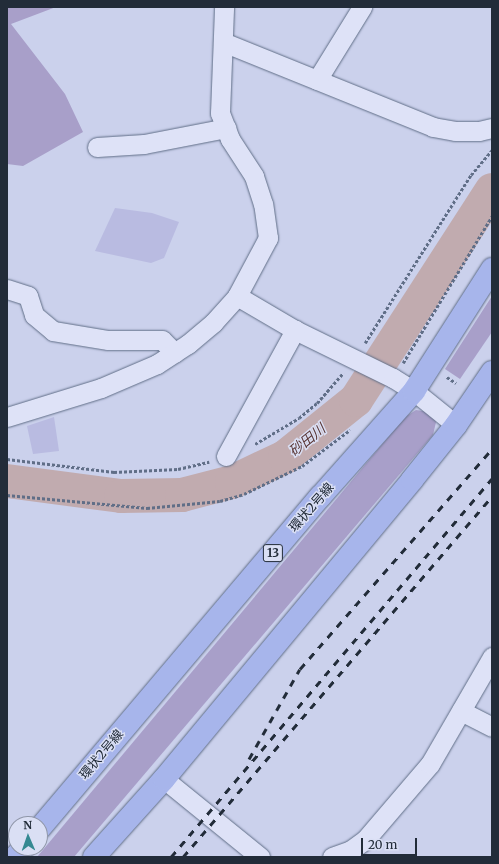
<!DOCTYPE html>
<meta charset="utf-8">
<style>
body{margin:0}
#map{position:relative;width:499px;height:864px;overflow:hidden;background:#cbd1ec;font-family:Merriweather,"Noto Sans JP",serif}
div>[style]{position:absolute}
.farmland>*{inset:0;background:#b9bbe1}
.green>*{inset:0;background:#a89fc9}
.river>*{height:34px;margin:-17px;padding:0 17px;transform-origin:17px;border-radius:17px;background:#c1abaf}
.path>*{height:2.5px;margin-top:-1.25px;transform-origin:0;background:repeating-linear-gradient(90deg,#606e87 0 3px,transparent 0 5px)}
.roads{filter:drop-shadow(0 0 1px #606e87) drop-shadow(0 0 1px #606e87)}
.street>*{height:19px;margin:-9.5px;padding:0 9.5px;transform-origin:9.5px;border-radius:9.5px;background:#dee2f7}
.primary>*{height:22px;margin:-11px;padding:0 11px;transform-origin:11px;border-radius:11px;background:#a7b5eb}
.rail>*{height:3px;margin-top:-1.5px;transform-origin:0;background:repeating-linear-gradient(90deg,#222c39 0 7px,transparent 0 14px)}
span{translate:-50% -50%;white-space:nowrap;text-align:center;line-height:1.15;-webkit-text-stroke:3px #dadff4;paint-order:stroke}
.shield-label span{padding:1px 3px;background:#dadff4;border:1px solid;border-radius:3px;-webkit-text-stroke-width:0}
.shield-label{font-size:12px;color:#222c39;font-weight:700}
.street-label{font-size:13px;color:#222c39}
.water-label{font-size:14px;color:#583433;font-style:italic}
.frame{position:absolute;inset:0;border:8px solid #222c39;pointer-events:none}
.north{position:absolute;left:8px;top:816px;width:40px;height:40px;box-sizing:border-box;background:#dadff4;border:1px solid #9097a9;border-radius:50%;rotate:358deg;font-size:11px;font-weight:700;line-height:16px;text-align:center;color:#222c39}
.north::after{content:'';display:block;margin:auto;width:14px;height:18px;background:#358992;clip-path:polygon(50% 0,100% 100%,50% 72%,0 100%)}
.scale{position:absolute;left:361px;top:838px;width:56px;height:18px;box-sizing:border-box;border:2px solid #222c39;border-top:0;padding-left:5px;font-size:12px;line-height:14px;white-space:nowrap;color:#222c39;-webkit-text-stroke:3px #dadff4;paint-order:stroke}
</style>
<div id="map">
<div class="farmland">
<div style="clip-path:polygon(115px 208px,152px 213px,179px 222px,164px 258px,151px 263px,95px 251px)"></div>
<div style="clip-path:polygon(54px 417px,59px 451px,33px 454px,27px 426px)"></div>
</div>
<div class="green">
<div style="clip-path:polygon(7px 7px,56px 7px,11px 24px,65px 94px,83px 132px,23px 166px,7px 164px)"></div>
<div style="clip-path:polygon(492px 296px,492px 332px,460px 379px,445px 369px)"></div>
<div style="clip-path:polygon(416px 410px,429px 412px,436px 422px,433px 435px,74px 857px,37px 857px,405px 417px)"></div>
</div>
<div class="river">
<div style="left:7px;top:481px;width:115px;rotate:7.5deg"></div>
<div style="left:121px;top:496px;width:61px;rotate:-0.9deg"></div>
<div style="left:182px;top:495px;width:52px;rotate:-14.6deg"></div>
<div style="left:232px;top:482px;width:59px;rotate:-25.3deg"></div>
<div style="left:285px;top:457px;width:91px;rotate:-38.8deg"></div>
<div style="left:356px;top:400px;width:250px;rotate:-57.1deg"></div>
</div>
<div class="path">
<div style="left:365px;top:343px;width:199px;rotate:-57.8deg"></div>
<div style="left:471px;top:175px;width:33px;rotate:-50deg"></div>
<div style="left:403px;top:363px;width:172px;rotate:-58.8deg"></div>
<div style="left:447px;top:377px;width:11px;rotate:34deg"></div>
<div style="left:255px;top:444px;width:51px;rotate:-30.6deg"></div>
<div style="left:299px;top:418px;width:23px;rotate:-40deg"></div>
<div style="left:317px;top:403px;width:40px;rotate:-49deg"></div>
<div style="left:7px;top:459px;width:108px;rotate:6.9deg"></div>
<div style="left:114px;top:472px;width:64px;rotate:-2.7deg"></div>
<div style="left:178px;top:469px;width:32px;rotate:-13deg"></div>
<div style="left:7px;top:495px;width:141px;rotate:5.3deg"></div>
<div style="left:147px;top:508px;width:73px;rotate:-5.5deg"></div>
<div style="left:220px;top:501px;width:25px;rotate:-16deg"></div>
<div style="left:244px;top:494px;width:64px;rotate:-25.8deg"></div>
<div style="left:302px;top:466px;width:60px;rotate:-36.9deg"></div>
</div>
<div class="roads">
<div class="street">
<div style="left:223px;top:42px;width:227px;rotate:22deg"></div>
<div style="left:433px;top:127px;width:22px;rotate:10deg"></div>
<div style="left:455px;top:131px;width:24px"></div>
<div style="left:479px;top:131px;width:13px;rotate:-13deg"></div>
<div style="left:317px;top:80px;width:86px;rotate:-58.3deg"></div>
<div style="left:97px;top:147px;width:47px;rotate:-3.7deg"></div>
<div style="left:144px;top:144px;width:84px;rotate:-11deg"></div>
<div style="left:7px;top:289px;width:22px;rotate:18deg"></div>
<div style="left:28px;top:296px;width:20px;rotate:72deg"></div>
<div style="left:34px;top:315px;width:25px;rotate:40deg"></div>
<div style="left:53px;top:331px;width:56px;rotate:9.3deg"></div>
<div style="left:108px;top:340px;width:54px"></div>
<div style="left:162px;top:340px;width:18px;rotate:45deg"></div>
<div style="left:237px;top:296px;width:67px;rotate:30.4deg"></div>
<div style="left:295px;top:330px;width:109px;rotate:26.1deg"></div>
<div style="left:393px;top:378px;width:25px;rotate:32deg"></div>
<div style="left:414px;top:391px;width:54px;rotate:39deg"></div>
<div style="left:7px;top:417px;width:98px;rotate:-17.1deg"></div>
<div style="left:101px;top:388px;width:61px;rotate:-23.2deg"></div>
<div style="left:157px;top:364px;width:37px;rotate:-33deg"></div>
<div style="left:188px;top:344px;width:33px;rotate:-40deg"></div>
<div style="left:213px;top:323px;width:36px;rotate:-48deg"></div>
<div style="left:237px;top:296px;width:66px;rotate:-61.9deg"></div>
<div style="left:268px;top:238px;width:34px;rotate:-98deg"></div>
<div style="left:263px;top:204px;width:29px;rotate:-108deg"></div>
<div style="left:254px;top:176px;width:44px;rotate:-123deg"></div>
<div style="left:230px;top:139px;width:28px;rotate:-111deg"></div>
<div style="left:220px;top:113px;width:106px;rotate:-87.8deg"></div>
<div style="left:226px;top:456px;width:144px;rotate:-61.3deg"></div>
<div style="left:461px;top:711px;width:35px;rotate:27deg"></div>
<div style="left:164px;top:779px;width:124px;rotate:39.1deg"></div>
<div style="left:332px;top:857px;width:20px;rotate:-20deg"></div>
<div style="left:351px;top:850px;width:17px;rotate:-36deg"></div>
<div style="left:365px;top:840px;width:100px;rotate:-49.5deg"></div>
<div style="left:430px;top:764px;width:124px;rotate:-59.9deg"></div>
</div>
<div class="primary">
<div style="left:40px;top:828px;width:434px;rotate:-49.8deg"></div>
<div style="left:320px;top:497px;width:142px;rotate:-48.4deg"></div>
<div style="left:414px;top:391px;width:145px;rotate:-57.4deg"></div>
<div style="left:15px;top:857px;width:12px;rotate:-48deg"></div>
<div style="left:94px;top:857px;width:105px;rotate:-48.1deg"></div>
<div style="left:164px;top:779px;width:388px;rotate:-50.3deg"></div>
<div style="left:412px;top:480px;width:70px;rotate:-51.3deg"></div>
<div style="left:456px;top:425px;width:64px;rotate:-55.8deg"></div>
</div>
</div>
<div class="rail">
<div style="left:249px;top:759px;width:103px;rotate:-60.5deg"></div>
<div style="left:300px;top:669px;width:292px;rotate:-48.9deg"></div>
<div style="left:171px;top:857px;width:496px;rotate:-49.7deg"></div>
<div style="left:183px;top:857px;width:475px;rotate:-49.4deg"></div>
</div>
<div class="shield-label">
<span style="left:273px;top:553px">13</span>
</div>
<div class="street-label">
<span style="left:312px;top:508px;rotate:-49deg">環状2号線</span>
<span style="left:102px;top:755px;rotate:-50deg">環状2号線</span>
</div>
<div class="water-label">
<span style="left:307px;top:440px;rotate:-39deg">砂田川</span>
</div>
<div class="frame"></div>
<div class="north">N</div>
<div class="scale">20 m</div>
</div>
